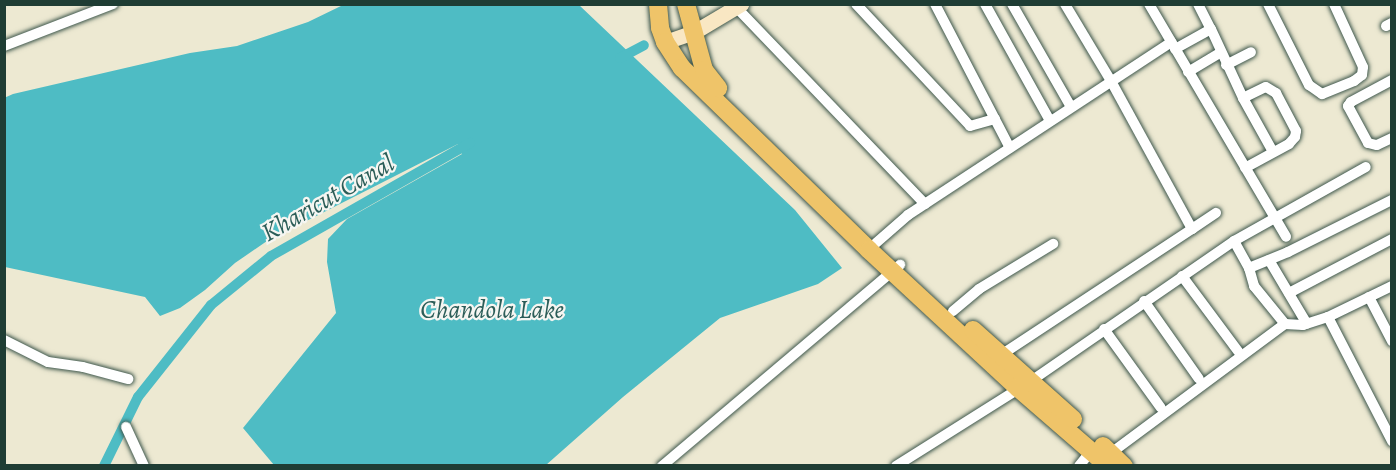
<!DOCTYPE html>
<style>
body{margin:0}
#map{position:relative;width:1396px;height:470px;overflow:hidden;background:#ede9d2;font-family:Alegreya,serif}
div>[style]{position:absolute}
.water>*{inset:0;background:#4ebcc4}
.canal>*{height:10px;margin:-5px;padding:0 5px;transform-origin:5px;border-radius:5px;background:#4ebcc4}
.roads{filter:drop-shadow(0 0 2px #3e574c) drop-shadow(0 0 2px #3e574c)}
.street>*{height:10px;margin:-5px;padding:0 5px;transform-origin:5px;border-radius:5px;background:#fff}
.secondary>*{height:15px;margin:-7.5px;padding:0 7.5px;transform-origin:7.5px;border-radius:7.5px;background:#f9e7c3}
.primary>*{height:18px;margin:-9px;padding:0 9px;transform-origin:9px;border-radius:9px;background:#efc469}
span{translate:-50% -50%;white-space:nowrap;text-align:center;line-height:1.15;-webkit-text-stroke:4.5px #f6f6f2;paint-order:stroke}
.water-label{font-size:26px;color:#2b5d58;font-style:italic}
.frame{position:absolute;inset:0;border:6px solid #1f3d34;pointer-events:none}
</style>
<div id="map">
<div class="water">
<div style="clip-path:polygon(579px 5px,795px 210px,842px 268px,818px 284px,720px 318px,623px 397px,546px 465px,274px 465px,243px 428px,336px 313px,327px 262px,328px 239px,347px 219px,462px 154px,458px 144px,267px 241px,235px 263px,205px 290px,180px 308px,160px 316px,145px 297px,5px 267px,4px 98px,13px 94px,190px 53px,237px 46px,308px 22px,343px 5px)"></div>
</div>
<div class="canal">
<div style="left:620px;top:58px;width:27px;rotate:-28deg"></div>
<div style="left:104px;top:466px;width:77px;rotate:-63.8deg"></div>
<div style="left:138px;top:397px;width:117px;rotate:-51.6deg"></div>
<div style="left:211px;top:305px;width:77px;rotate:-39.2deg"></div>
<div style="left:271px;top:256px;width:229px;rotate:-29.6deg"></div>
</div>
<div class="roads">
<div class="street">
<div style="left:856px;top:4px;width:167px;rotate:46.9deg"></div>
<div style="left:970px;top:126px;width:26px;rotate:-16deg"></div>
<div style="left:935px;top:4px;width:162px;rotate:62.5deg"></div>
<div style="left:985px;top:4px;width:134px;rotate:60.9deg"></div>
<div style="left:1012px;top:4px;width:119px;rotate:60.2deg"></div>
<div style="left:1149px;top:4px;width:270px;rotate:59.5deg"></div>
<div style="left:1198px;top:4px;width:28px;rotate:63deg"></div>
<div style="left:1268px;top:4px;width:91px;rotate:63.2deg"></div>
<div style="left:1309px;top:85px;width:16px;rotate:35deg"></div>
<div style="left:1322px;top:94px;width:35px;rotate:-22deg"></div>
<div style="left:1354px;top:81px;width:10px;rotate:-37deg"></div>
<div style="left:1362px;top:75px;width:8px;rotate:-83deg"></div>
<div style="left:1363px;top:67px;width:69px;rotate:-114.7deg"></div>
<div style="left:736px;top:7px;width:273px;rotate:46.2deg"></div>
<div style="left:1386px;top:26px;width:7px;rotate:-27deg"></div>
<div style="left:4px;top:46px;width:117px;rotate:-21.1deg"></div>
<div style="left:1175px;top:49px;width:41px;rotate:-29.1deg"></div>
<div style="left:1211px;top:29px;width:76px;rotate:65.1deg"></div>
<div style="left:1243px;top:98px;width:25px;rotate:-26deg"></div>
<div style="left:1266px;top:87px;width:12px;rotate:31deg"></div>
<div style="left:1276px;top:93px;width:43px;rotate:62.2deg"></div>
<div style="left:1296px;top:131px;width:6px;rotate:99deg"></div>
<div style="left:1295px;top:137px;width:9px;rotate:131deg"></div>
<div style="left:1289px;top:144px;width:50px;rotate:151.4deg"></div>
<div style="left:1226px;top:65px;width:28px;rotate:-27deg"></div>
<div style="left:1188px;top:72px;width:37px;rotate:-31deg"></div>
<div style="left:1392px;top:80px;width:47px;rotate:151.8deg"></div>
<div style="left:1351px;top:102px;width:5px;rotate:127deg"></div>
<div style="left:1348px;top:106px;width:42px;rotate:61.6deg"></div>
<div style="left:1368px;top:143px;width:9px;rotate:13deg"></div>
<div style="left:1377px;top:145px;width:17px;rotate:-25deg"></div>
<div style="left:1243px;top:98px;width:62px;rotate:60.9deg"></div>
<div style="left:1192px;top:229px;width:29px;rotate:-34deg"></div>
<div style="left:1234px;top:241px;width:151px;rotate:-29.3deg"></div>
<div style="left:876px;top:243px;width:43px;rotate:-41.2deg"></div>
<div style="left:908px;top:215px;width:315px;rotate:-33.3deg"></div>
<div style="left:1269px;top:260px;width:74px;rotate:59.3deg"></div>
<div style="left:1249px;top:268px;width:19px;rotate:74deg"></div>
<div style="left:1254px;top:286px;width:49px;rotate:50.8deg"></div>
<div style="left:1285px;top:324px;width:18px;rotate:3deg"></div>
<div style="left:1303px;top:325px;width:26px;rotate:-18deg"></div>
<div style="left:1328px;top:317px;width:71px;rotate:-25.8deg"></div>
<div style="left:1182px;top:276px;width:94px;rotate:53.3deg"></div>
<div style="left:1289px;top:293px;width:116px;rotate:-27.7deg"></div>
<div style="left:1369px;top:297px;width:50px;rotate:62.4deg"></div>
<div style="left:1144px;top:301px;width:95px;rotate:54.8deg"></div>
<div style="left:953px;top:311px;width:34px;rotate:-40deg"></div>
<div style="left:979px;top:289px;width:87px;rotate:-31.3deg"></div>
<div style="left:1328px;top:317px;width:140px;rotate:62.7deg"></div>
<div style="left:1104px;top:329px;width:97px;rotate:54.2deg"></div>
<div style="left:4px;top:340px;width:49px;rotate:26.6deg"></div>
<div style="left:48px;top:362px;width:35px;rotate:8deg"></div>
<div style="left:83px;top:367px;width:47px;rotate:14.9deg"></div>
<div style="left:1001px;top:355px;width:229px;rotate:-33.4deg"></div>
<div style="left:1192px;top:229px;width:169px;rotate:-118.7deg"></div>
<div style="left:1111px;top:81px;width:90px;rotate:-120.9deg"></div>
<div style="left:126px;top:427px;width:43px;rotate:65.2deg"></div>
<div style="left:1111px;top:453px;width:217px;rotate:-36.6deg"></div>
<div style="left:662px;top:466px;width:312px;rotate:-40.2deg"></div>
<div style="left:896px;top:466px;width:160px;rotate:-32.2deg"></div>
<div style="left:1031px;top:381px;width:247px;rotate:-34.6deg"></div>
<div style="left:1234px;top:241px;width:31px;rotate:61deg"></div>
<div style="left:1249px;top:268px;width:42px;rotate:-22.3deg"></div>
<div style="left:1288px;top:252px;width:116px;rotate:-26.6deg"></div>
<div style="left:1079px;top:466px;width:19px;rotate:-51deg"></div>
</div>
<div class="secondary">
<div style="left:665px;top:42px;width:31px;rotate:-19deg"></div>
<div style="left:694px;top:32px;width:55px;rotate:-30.8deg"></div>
</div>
<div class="primary">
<div style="left:658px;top:4px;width:24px;rotate:85deg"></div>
<div style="left:660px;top:28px;width:15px;rotate:70deg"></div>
<div style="left:665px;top:42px;width:31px;rotate:57deg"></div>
<div style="left:682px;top:68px;width:261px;rotate:44.2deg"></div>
<div style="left:869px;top:250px;width:203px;rotate:42.8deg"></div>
<div style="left:1018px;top:388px;width:119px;rotate:40.9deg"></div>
<div style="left:686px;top:4px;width:68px;rotate:74.7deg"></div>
<div style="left:704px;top:70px;width:23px;rotate:52deg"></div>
<div style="left:973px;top:330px;width:134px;rotate:41.7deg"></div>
<div style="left:1103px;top:446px;width:29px;rotate:44deg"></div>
</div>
</div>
<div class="water-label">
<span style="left:328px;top:198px;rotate:-30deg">Kharicut Canal</span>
<span style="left:492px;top:310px">Chandola Lake</span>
</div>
<div class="frame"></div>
</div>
